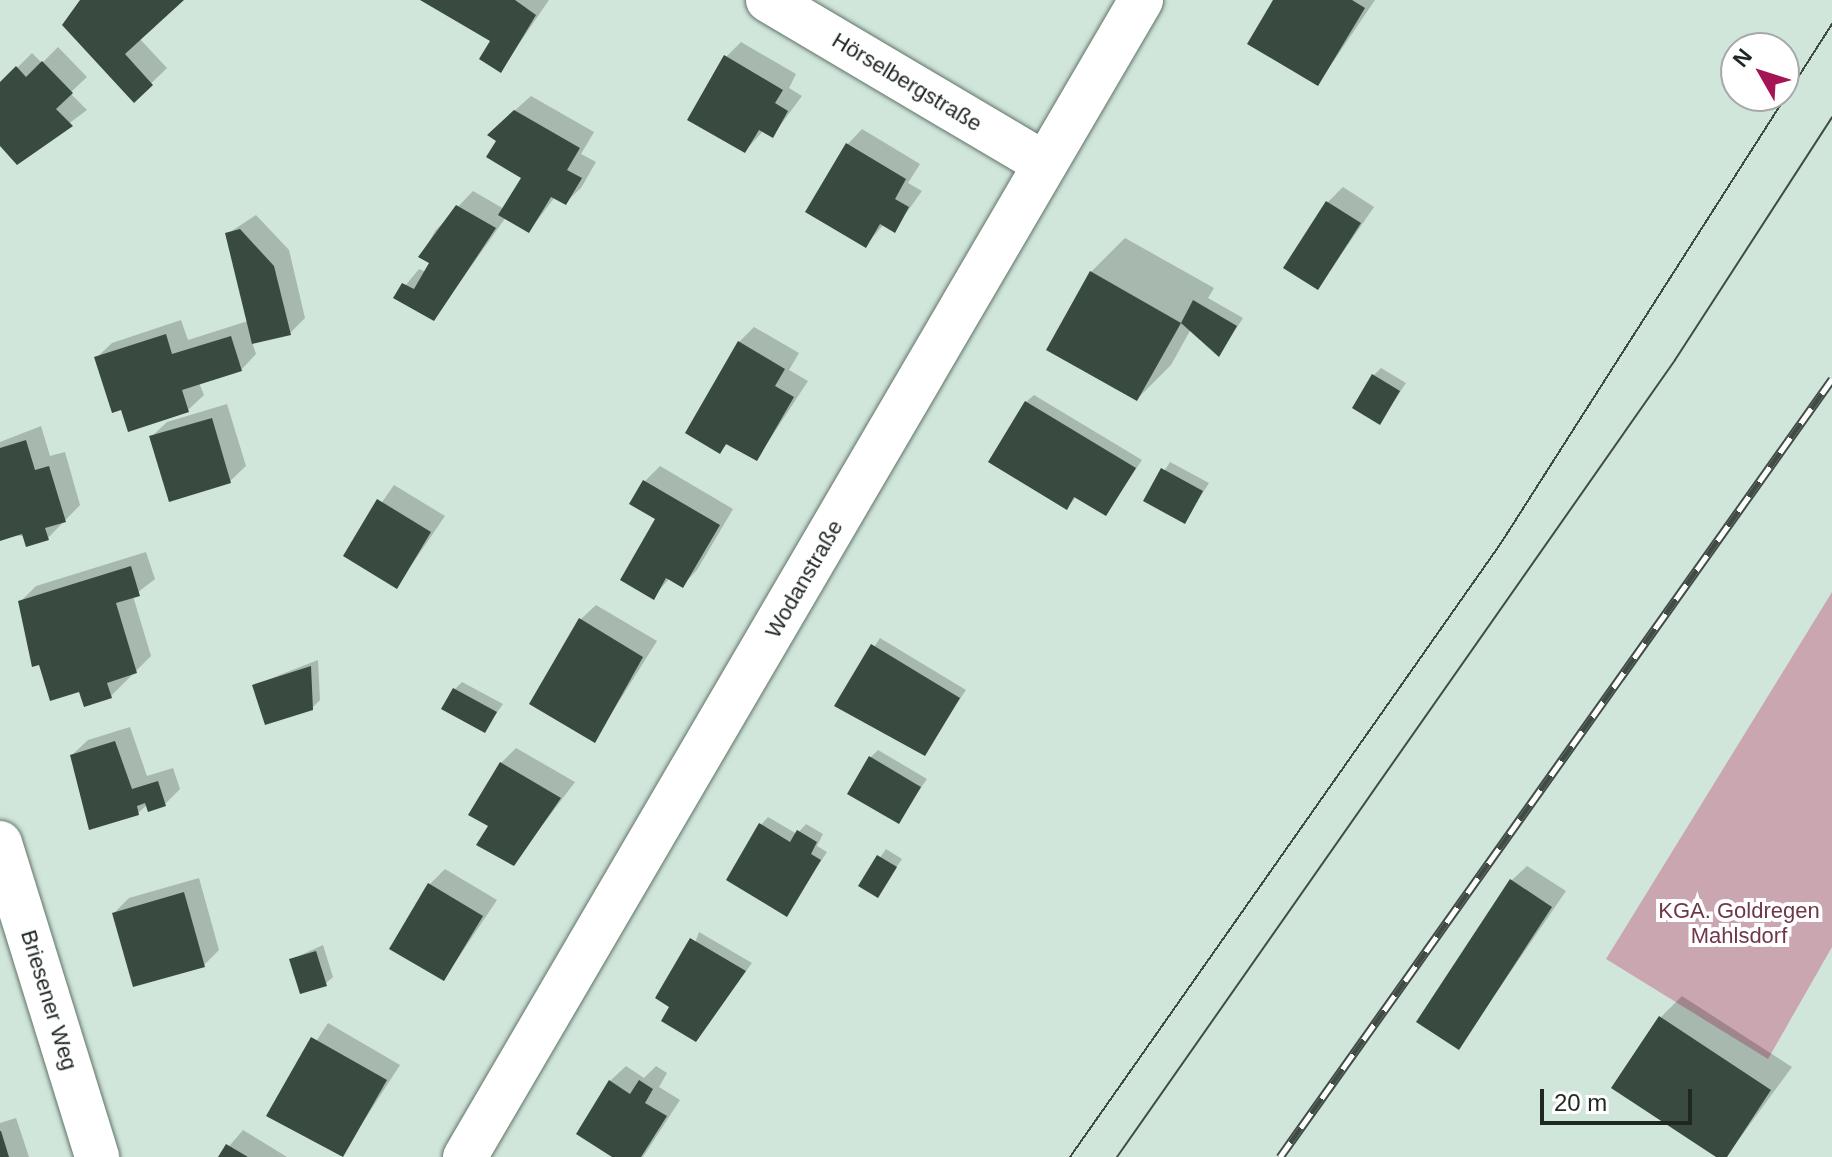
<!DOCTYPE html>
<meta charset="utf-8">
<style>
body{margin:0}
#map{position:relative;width:1832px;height:1157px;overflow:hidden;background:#d1e6da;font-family:Arial,sans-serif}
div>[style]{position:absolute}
.green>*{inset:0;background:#caa7b0}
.shadow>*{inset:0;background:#0003}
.building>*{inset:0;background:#394b41}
.roads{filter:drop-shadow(0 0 2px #617369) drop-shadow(0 0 2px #617369)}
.minor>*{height:44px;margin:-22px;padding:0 22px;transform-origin:22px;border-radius:22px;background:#fff}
.tram>*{height:2px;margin:-1px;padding:0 1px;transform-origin:1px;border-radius:1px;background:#414c46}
.rail>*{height:9px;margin-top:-4.5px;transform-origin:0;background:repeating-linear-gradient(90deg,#fff 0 18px,#414c46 0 36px);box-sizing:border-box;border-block:2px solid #414c46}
span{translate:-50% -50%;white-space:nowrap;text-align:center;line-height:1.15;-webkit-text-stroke:8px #fff;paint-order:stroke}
.street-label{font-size:22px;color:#1f2723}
.park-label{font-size:22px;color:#6f3748}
.north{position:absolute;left:1720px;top:32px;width:80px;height:80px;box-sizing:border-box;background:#fff;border:2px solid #a5a9a7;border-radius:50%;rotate:309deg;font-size:22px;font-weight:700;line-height:32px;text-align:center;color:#1f2723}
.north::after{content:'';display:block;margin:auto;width:28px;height:36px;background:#a51455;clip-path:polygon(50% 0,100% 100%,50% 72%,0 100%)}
.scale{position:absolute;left:1540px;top:1089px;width:152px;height:36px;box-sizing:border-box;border:4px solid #1f2723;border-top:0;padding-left:10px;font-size:24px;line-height:28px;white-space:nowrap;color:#1f2723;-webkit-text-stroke:6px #fff;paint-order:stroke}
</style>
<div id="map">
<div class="green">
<div style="clip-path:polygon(1832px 592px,1832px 947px,1768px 1059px,1606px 959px)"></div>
</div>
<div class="shadow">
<div style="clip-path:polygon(89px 0,181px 0,139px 38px,167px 68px,134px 100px)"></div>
<div style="clip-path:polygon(424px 0,549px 0,501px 70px,492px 41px)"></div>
<div style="clip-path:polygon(1275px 0,1375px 0,1318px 84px)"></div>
<div style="clip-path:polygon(741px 42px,796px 74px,789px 88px,802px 96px,773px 135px,764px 130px,745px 151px,726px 57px)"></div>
<div style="clip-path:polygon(58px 47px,87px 77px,70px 93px,87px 110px,17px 162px,0 143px,0 85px,32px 53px,42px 63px)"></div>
<div style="clip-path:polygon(531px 96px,594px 132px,581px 154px,596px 162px,581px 188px,565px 203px,555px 197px,529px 231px,506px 217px,434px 319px,396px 297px,419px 269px,426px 272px,432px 263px,421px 256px,435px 231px,473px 191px,504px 209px,523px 178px,498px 140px,504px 120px)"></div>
<div style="clip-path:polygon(862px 129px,920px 164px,908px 183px,922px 191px,894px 230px,884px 224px,866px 245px,847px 145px)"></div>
<div style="clip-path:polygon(1343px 187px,1374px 207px,1318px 288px,1328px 202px)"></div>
<div style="clip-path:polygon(256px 215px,289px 250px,305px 318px,290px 333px,252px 342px,256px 354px,241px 370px,199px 383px,204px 395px,188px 410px,122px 407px,96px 358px,112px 343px,181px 320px,188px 340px,248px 321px,227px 234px)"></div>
<div style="clip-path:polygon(1125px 238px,1214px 288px,1208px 298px,1243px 318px,1219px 355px,1191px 329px,1171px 365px,1137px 399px,1091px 272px)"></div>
<div style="clip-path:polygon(754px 327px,799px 353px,789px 370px,808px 381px,757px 459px,728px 443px,720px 451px,739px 342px)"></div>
<div style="clip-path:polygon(1381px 368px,1406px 383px,1380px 422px,1374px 375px)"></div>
<div style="clip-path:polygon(1034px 395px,1142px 460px,1106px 514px,1077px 496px,1067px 508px,1026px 402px)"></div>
<div style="clip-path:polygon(227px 404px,246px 466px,230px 481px,151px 437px,167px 422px)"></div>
<div style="clip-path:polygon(41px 426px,50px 456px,65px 452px,80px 505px,48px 538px,0 534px,0 442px)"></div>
<div style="clip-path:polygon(1170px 462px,1209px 483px,1185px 521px,1146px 500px)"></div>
<div style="clip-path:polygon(660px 466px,733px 509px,697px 570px,682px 586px,670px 578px,653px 597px,658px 518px,645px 481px)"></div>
<div style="clip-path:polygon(394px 485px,445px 516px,397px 586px,345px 555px)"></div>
<div style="clip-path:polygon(146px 552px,155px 579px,133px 596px,151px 656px,111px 696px,80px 689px,40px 662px,20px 602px,36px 586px)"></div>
<div style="clip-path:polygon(596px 605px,657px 641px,594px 741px,580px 620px)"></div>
<div style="clip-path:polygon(880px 638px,966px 690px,924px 753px,837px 705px)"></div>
<div style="clip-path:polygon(318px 660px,320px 700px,312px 708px,254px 685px)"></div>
<div style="clip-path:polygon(462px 682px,503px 704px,484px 731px,455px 689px)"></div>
<div style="clip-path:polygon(130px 727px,147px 776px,173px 768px,180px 789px,165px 804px,148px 804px,138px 813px,72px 755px,88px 740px)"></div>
<div style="clip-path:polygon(516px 748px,575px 782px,513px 864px,491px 825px,501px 763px)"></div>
<div style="clip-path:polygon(878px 750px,927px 779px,898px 821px,871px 757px)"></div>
<div style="clip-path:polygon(768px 817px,797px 834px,806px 824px,823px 834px,817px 846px,827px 852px,786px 914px,761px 825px)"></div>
<div style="clip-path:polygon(886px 849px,902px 859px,877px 896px,861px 885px)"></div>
<div style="clip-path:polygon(1527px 866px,1566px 891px,1459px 1047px,1511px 881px)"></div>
<div style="clip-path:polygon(445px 869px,497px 900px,444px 979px,430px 884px)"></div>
<div style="clip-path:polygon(199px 878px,219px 950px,204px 965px,114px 913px,129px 898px)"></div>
<div style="clip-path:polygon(699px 932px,752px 963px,696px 1039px,672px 1006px)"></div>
<div style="clip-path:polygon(323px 945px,333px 977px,325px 984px,292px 959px)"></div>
<div style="clip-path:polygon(1682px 996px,1792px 1067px,1726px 1157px,1719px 1157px,1661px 1017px)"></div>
<div style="clip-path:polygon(328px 1023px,400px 1065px,341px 1156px,269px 1115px)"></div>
<div style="clip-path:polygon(626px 1066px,644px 1078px,656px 1066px,667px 1073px,659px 1087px,680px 1100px,643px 1157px,616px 1157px,610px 1081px)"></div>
<div style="clip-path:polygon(16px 1118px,29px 1157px,0 1157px,0 1123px)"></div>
<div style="clip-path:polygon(243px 1130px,287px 1157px,220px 1157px)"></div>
</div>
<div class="building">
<div style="clip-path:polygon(80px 0,184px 0,125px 54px,153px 85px,134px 103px,62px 25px)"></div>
<div style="clip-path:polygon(420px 0,515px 0,536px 15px,501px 73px,479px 59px,490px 41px)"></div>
<div style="clip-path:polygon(1273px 0,1352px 0,1365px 8px,1318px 86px,1247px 44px)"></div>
<div style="clip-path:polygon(724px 55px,783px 90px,775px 103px,788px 111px,773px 138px,759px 130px,745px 153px,687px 120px)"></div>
<div style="clip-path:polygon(42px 61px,73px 93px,56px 109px,73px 126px,17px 165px,0 146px,0 82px,16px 66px,26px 77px)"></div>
<div style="clip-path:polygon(514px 110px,580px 148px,567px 170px,582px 178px,566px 205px,551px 197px,529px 233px,498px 215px,521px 178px,486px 157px,496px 141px,487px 135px)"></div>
<div style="clip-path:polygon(846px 143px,906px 179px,895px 199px,909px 207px,895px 233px,880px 224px,866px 248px,805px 212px)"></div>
<div style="clip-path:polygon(1326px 201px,1361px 223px,1318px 290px,1283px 268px)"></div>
<div style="clip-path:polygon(456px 205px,496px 228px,434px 321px,393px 298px,402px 283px,414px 289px,429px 263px,418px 257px)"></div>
<div style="clip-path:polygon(240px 229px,274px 266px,291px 335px,252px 344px,225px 233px)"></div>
<div style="clip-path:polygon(1090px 271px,1181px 323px,1137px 401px,1046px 350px)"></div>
<div style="clip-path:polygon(1193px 300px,1237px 326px,1219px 357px,1181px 323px)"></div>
<div style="clip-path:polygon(166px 334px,172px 354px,231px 336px,242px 371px,182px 390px,189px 412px,128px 432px,121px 410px,112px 413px,94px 357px)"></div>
<div style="clip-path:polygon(738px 341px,785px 369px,775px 386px,794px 397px,757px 461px,726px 444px,720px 454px,685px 433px)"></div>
<div style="clip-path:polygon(1372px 374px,1400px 391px,1380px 425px,1352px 408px)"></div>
<div style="clip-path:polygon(1025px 401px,1136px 468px,1106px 516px,1074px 497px,1067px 510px,988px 462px)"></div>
<div style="clip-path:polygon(212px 418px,231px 483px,169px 502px,149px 436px)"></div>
<div style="clip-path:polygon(26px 440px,35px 470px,49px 466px,66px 522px,45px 528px,49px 540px,26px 547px,22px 534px,0 541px,0 448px)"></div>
<div style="clip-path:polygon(1161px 468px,1203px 491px,1185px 524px,1143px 501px)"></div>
<div style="clip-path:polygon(643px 480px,720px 525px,683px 588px,666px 578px,654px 600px,620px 580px,655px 519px,629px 504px)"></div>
<div style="clip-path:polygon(377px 499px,431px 532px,397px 589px,343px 556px)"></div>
<div style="clip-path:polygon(131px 566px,140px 596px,116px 603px,137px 673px,107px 683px,112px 698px,84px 707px,79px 692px,50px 701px,39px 665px,32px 667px,18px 601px)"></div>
<div style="clip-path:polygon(579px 618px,643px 657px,595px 743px,529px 704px)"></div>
<div style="clip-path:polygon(871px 644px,960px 698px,925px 756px,834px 706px)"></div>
<div style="clip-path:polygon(311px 666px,313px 710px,265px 725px,252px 685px)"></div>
<div style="clip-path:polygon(453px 688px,497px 712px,485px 733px,441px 709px)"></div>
<div style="clip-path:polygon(115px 741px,132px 789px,158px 781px,166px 806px,148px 812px,145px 803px,137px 806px,139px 815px,89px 830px,70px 755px)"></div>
<div style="clip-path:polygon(869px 756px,921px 787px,899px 824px,847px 794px)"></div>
<div style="clip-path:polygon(500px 762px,561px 798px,514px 866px,476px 845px,488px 826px,468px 815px)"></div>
<div style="clip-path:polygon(759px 823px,790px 842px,797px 830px,817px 842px,811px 854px,821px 860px,787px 917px,726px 880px)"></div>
<div style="clip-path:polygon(877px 855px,897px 867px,878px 898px,858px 886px)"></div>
<div style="clip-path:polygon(1510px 879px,1552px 907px,1459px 1050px,1416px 1022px)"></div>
<div style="clip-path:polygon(428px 883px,483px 916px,444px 981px,389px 949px)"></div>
<div style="clip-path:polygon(184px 892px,205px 967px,133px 987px,112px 913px)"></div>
<div style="clip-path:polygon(690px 938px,746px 971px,696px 1042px,661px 1021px,669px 1007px,655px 998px)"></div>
<div style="clip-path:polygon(316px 951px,327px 986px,300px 994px,289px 959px)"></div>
<div style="clip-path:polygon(1659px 1016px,1771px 1090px,1727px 1157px,1716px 1157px,1611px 1088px)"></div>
<div style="clip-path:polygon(311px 1037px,387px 1080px,343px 1157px,266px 1116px)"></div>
<div style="clip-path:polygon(609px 1080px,630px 1094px,639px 1080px,653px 1089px,645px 1103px,667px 1116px,641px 1157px,612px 1157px,576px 1134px)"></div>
<div style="clip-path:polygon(0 1131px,1px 1131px,9px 1157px,0 1157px)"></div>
<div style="clip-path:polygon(226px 1144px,248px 1157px,218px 1157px)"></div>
</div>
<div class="roads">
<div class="minor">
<div style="left:768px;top:0;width:322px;rotate:30.6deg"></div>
<div style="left:0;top:843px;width:329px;rotate:72.8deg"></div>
<div style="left:465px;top:1157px;width:1340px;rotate:-59.7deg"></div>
</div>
</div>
<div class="tram">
<div style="left:1070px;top:1157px;width:750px;rotate:-54.93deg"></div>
<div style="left:1501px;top:543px;width:616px;rotate:-57.47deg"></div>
<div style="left:1117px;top:1157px;width:973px;rotate:-55deg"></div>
<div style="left:1675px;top:360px;width:289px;rotate:-57.1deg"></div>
</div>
<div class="rail">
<div style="left:1280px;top:1157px;width:954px;rotate:-54.64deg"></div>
</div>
<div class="street-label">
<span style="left:907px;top:82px;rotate:31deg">Hörselbergstraße</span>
<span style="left:804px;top:579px;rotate:-60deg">Wodanstraße</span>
<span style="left:49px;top:1000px;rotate:73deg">Briesener Weg</span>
</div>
<div class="park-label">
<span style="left:1739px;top:923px">KGA. Goldregen<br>Mahlsdorf</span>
</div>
<div class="north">N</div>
<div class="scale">20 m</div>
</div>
